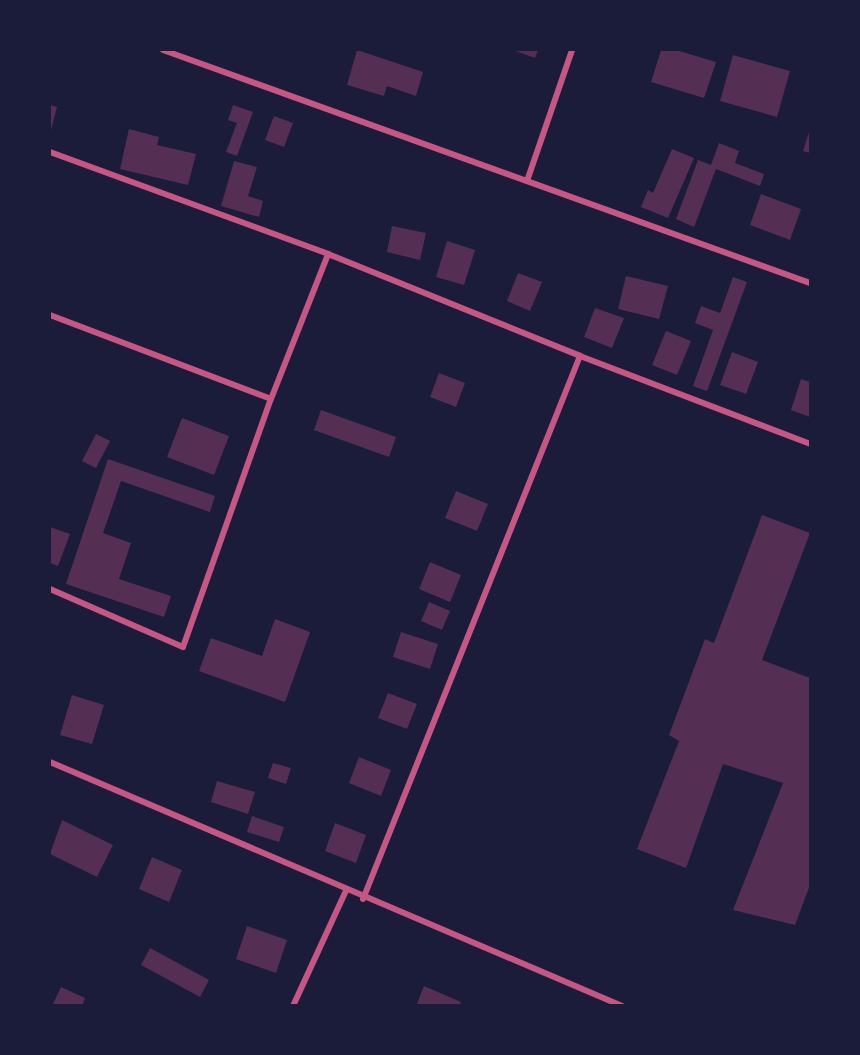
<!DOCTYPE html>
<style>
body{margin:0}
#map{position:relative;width:860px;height:1055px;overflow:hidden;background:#1b1b3a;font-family:Ubuntu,sans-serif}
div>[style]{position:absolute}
.building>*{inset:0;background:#542f53}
.minor>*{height:6px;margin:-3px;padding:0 3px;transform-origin:3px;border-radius:3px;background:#c65784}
span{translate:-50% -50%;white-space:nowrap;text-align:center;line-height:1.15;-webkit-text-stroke:4.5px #1b1b3a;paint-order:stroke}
.frame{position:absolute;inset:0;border:51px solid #1b1b3a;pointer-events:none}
</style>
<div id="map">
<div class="building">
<div style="clip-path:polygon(357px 50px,423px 72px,416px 96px,387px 86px,384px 96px,347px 85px)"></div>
<div style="clip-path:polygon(513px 50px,538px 50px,535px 58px)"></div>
<div style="clip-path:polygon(661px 50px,676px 50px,716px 62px,704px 98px,651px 82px)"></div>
<div style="clip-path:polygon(733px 55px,790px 71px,777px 117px,720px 101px)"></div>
<div style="clip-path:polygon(50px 105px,57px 107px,50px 134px)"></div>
<div style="clip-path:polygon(233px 105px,253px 112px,237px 156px,226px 152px,237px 123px,228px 120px)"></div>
<div style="clip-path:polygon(274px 116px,293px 123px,284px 147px,265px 140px)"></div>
<div style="clip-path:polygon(129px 129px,159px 137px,157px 145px,196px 154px,188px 185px,120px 169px)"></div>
<div style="clip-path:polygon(810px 129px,810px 153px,803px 151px)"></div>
<div style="clip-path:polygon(719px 143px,739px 151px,735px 163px,764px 174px,760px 186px,716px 169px,694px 227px,676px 219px,698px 160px,711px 165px)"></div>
<div style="clip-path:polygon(672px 149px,694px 158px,668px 218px,641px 207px,648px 190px,653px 193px)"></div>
<div style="clip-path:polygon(234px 161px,257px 167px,248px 196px,263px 201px,259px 217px,221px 206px)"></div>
<div style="clip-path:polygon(761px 194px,801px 209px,790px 240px,750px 225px)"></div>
<div style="clip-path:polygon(392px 226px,426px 233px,420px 260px,387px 252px)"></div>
<div style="clip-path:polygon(447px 241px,475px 250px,464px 285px,436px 277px)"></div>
<div style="clip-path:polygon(518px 273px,542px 282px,530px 311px,507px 301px)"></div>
<div style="clip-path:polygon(626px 276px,668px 286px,659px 319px,618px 309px)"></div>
<div style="clip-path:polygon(733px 277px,747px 282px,707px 391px,693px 386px,713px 330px,695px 323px,701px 306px,720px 313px)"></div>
<div style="clip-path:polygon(595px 308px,624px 318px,612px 348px,584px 337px)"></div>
<div style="clip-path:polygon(666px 331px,691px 341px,677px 375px,652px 365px)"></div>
<div style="clip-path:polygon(732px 352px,758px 362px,746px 394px,720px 385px)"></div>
<div style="clip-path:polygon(439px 373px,465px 383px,456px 407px,430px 397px)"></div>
<div style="clip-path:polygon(801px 379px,810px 382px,810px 417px,791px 410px)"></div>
<div style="clip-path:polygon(321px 410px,396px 437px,389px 457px,314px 430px)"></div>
<div style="clip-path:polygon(182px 418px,229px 436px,214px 475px,167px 457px)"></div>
<div style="clip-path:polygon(96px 434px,110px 441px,96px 468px,82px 461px)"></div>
<div style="clip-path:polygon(108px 459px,215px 496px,210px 512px,121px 481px,103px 533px,131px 543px,119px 579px,171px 596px,164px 617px,66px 584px)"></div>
<div style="clip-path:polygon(456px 491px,488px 504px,477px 531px,445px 518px)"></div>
<div style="clip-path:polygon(762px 515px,810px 533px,762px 660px,810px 678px,810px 885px,795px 925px,733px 910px,783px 783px,723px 764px,686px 868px,637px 849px,679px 741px,669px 735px,705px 639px,714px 643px)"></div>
<div style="clip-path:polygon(50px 527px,70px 534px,58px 566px,50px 563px)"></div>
<div style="clip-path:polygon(430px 562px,461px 575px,450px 602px,419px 589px)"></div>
<div style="clip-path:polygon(429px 602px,450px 611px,442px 630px,421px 621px)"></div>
<div style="clip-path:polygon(275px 619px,310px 632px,285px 702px,199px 671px,211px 638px,262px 656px)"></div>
<div style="clip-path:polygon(401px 632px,438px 644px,430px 669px,393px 657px)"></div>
<div style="clip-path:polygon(388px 693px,417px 704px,407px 729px,378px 718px)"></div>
<div style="clip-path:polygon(72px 695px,104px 705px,92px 744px,60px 735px)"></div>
<div style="clip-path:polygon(359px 757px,391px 770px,381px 796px,349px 783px)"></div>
<div style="clip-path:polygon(273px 763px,291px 768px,286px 784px,268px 778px)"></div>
<div style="clip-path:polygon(217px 781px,255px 792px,248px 814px,211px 802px)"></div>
<div style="clip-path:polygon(252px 816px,284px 827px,279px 842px,247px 832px)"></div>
<div style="clip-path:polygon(62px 820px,113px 845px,97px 877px,50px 854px)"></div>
<div style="clip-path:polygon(335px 823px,366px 835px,356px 863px,325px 851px)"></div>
<div style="clip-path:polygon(152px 857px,182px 870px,169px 902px,139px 889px)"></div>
<div style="clip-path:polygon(247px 926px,287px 940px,276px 973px,236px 959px)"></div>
<div style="clip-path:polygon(150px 948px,209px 980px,200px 997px,141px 965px)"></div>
<div style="clip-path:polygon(424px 986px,461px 1002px,459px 1006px,416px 1006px)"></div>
<div style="clip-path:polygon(61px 987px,85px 998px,82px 1006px,52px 1006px)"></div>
</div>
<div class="minor">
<div style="left:163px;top:50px;width:688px;rotate:19.81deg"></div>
<div style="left:50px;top:152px;width:296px;rotate:20.1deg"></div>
<div style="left:328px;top:254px;width:272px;rotate:22deg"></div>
<div style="left:580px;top:356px;width:246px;rotate:20.9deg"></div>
<div style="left:527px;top:181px;width:139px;rotate:-71deg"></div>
<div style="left:50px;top:315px;width:236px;rotate:20.8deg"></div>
<div style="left:50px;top:589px;width:145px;rotate:23.6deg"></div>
<div style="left:183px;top:647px;width:263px;rotate:-70.5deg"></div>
<div style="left:271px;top:399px;width:156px;rotate:-68.5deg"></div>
<div style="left:50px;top:762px;width:622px;rotate:23.1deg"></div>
<div style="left:363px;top:899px;width:585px;rotate:-68.22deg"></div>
<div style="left:293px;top:1006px;width:127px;rotate:-65.3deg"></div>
</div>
<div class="frame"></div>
</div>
